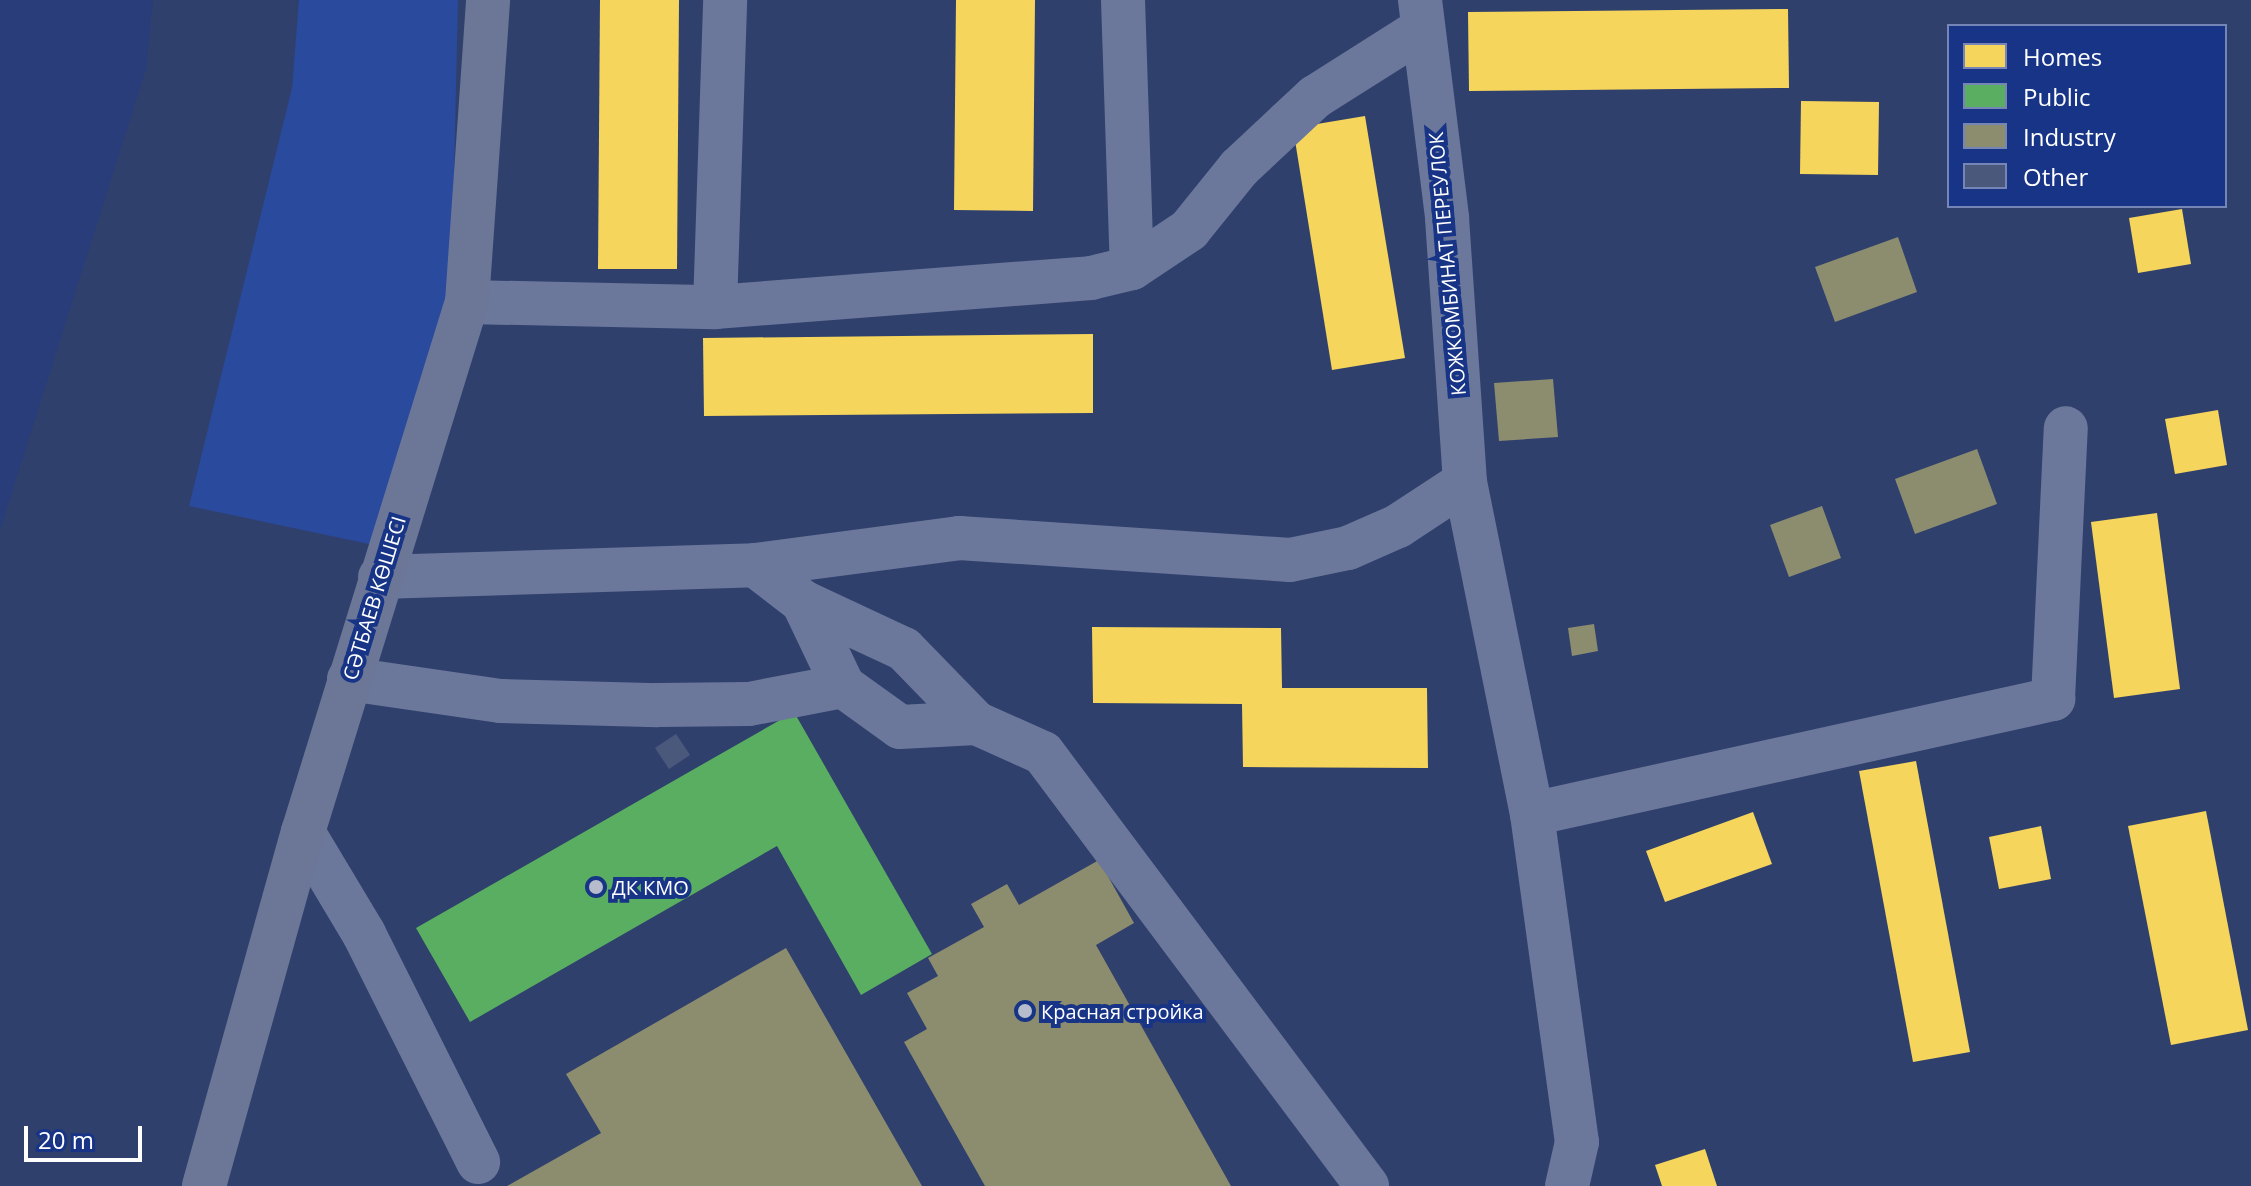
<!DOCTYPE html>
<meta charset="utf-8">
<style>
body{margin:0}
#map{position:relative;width:2251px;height:1186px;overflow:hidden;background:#30406d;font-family:"Open Sans",sans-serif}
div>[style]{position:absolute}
.green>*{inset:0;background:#2a4a9d}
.water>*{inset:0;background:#283d7a}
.homes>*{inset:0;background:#f6d55c}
.public>*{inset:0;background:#5aae61}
.industry>*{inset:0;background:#8c8c6e}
.building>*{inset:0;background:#4a587c}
.minor>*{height:44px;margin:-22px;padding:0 22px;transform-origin:22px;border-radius:22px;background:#6c789b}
.major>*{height:44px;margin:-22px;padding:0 22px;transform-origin:22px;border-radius:22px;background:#6c7798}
.dots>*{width:22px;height:22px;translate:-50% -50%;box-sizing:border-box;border:4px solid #173486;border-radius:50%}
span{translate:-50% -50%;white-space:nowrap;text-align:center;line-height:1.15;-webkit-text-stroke:8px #173486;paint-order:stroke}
.street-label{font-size:20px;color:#fff}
.poi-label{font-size:20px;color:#fff}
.left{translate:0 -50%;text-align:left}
.legend{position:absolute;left:1947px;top:24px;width:280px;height:184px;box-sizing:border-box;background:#173486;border:2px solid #7485b6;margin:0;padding:10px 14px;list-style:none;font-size:24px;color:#fff}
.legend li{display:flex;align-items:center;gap:16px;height:40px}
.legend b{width:40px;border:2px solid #7485b6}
.scale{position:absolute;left:24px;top:1126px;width:118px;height:36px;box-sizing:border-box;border:4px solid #fff;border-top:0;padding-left:10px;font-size:24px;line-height:28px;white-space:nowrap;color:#fff;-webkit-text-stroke:6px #173486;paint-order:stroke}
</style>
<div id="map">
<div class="green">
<div style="clip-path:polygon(299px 0,458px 0,451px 306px,374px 545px,189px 506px,292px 88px)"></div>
</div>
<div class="water">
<div style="clip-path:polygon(0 0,153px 0,146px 69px,0 530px)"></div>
</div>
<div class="homes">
<div style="clip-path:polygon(600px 0,679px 0,677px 269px,598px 269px)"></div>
<div style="clip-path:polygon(956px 0,1035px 0,1033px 211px,954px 210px)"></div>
<div style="clip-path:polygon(1788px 9px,1789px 88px,1469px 91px,1468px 12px)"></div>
<div style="clip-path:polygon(1801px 101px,1879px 102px,1878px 175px,1800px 174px)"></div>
<div style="clip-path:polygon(1365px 116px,1405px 358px,1332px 370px,1293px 128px)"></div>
<div style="clip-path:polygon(2182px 209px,2191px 264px,2138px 273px,2129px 218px)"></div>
<div style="clip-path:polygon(1093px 334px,1093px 413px,704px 416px,703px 338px)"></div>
<div style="clip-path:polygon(2218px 410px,2227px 465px,2175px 474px,2165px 419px)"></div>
<div style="clip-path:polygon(2157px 513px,2180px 689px,2114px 698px,2091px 522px)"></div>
<div style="clip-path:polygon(1092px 627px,1281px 628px,1282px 688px,1427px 688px,1428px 768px,1243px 767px,1242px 704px,1093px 703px)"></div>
<div style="clip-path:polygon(1916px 761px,1970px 1052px,1913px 1062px,1859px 771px)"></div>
<div style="clip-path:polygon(2206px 811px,2248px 1030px,2171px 1045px,2128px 826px)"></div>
<div style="clip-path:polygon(1753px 812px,1772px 864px,1665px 902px,1646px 851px)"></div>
<div style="clip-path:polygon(2041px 826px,2051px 879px,1999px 889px,1989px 837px)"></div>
<div style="clip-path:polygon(1705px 1149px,1717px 1186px,1662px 1186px,1655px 1165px)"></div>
</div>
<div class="public">
<div style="clip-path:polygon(794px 712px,932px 954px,861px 995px,777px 846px,470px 1022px,416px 928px)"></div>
</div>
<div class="industry">
<div style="clip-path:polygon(1898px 237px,1917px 292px,1835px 322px,1815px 267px)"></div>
<div style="clip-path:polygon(1553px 379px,1558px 437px,1499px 441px,1494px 383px)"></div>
<div style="clip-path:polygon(1977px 449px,1997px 504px,1915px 534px,1895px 479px)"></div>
<div style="clip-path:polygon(1822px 506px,1841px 558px,1789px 577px,1770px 525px)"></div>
<div style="clip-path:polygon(1594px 624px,1598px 651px,1572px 656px,1568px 628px)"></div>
<div style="clip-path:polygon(1099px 860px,1134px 923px,1096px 945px,1231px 1186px,985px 1186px,904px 1042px,927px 1029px,907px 993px,938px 976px,928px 958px,984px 927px,971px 904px,1007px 884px,1019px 905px)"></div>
<div style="clip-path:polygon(786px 948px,922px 1186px,507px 1186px,601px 1133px,566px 1074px)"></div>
</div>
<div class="building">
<div style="clip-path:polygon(676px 734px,690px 755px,669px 769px,655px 748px)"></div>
</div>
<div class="minor">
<div style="left:1123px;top:0;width:268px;rotate:88.1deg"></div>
<div style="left:1420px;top:0;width:220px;rotate:82.9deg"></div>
<div style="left:1447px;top:218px;width:265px;rotate:86.1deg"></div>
<div style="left:1465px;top:482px;width:339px;rotate:78.6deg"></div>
<div style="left:1532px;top:814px;width:331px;rotate:82.2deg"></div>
<div style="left:1577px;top:1142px;width:45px;rotate:102.8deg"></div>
<div style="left:467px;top:302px;width:248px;rotate:1.2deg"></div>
<div style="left:715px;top:307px;width:377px;rotate:-4.4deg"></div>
<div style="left:1091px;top:278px;width:42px;rotate:-13.7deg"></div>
<div style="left:1132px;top:268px;width:69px;rotate:-33.7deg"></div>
<div style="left:1189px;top:230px;width:80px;rotate:-51.1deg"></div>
<div style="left:1239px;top:168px;width:104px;rotate:-43.1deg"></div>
<div style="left:1315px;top:97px;width:125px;rotate:-32.3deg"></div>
<div style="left:715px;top:307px;width:307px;rotate:-88.1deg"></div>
<div style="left:755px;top:565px;width:206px;rotate:-7.5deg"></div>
<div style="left:959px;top:538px;width:332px;rotate:3.8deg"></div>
<div style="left:1290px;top:560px;width:59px;rotate:-11.7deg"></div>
<div style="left:1348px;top:548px;width:55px;rotate:-23.7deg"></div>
<div style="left:1398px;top:526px;width:80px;rotate:-33.3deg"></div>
<div style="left:380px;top:577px;width:375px;rotate:-1.8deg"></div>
<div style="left:755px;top:565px;width:61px;rotate:37.6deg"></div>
<div style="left:803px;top:602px;width:111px;rotate:25deg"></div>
<div style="left:904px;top:649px;width:103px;rotate:45.8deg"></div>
<div style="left:976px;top:723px;width:73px;rotate:24.1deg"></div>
<div style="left:1043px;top:753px;width:541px;rotate:53.19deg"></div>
<div style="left:803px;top:602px;width:93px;rotate:64.5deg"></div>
<div style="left:843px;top:686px;width:70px;rotate:35.7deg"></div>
<div style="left:900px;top:727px;width:76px;rotate:-3deg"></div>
<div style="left:349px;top:679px;width:153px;rotate:8.3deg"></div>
<div style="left:500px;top:701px;width:158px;rotate:1.5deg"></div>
<div style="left:658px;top:705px;width:91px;rotate:-0.6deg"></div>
<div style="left:749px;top:704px;width:96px;rotate:-10.8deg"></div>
<div style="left:1532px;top:814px;width:534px;rotate:-12.45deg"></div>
<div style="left:2053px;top:699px;width:271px;rotate:-87.3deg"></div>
<div style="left:303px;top:832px;width:119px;rotate:59.1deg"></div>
<div style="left:364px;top:934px;width:255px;rotate:63.4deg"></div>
</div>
<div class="major">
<div style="left:204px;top:1186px;width:368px;rotate:-74.4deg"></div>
<div style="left:303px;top:832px;width:555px;rotate:-72.81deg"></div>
<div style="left:467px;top:302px;width:303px;rotate:-86deg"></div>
</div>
<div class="dots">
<div style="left:596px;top:887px;background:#b7bccc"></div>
<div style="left:1025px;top:1011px;background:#b7bccc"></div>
</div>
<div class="street-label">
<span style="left:1447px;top:264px;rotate:-95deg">КОЖКОМБИНАТ ПЕРЕУЛОК</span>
<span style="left:374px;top:598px;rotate:-73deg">СӘТБАЕВ КӨШЕСІ</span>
</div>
<div class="poi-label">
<span class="left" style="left:612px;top:887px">ДК КМО</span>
<span class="left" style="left:1041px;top:1011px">Красная стройка</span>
</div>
<ul class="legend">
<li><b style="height:22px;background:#f6d55c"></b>Homes</li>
<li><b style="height:22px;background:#5aae61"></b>Public</li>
<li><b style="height:22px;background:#8c8c6e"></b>Industry</li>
<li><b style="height:22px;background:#4a587c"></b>Other</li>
</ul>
<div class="scale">20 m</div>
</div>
